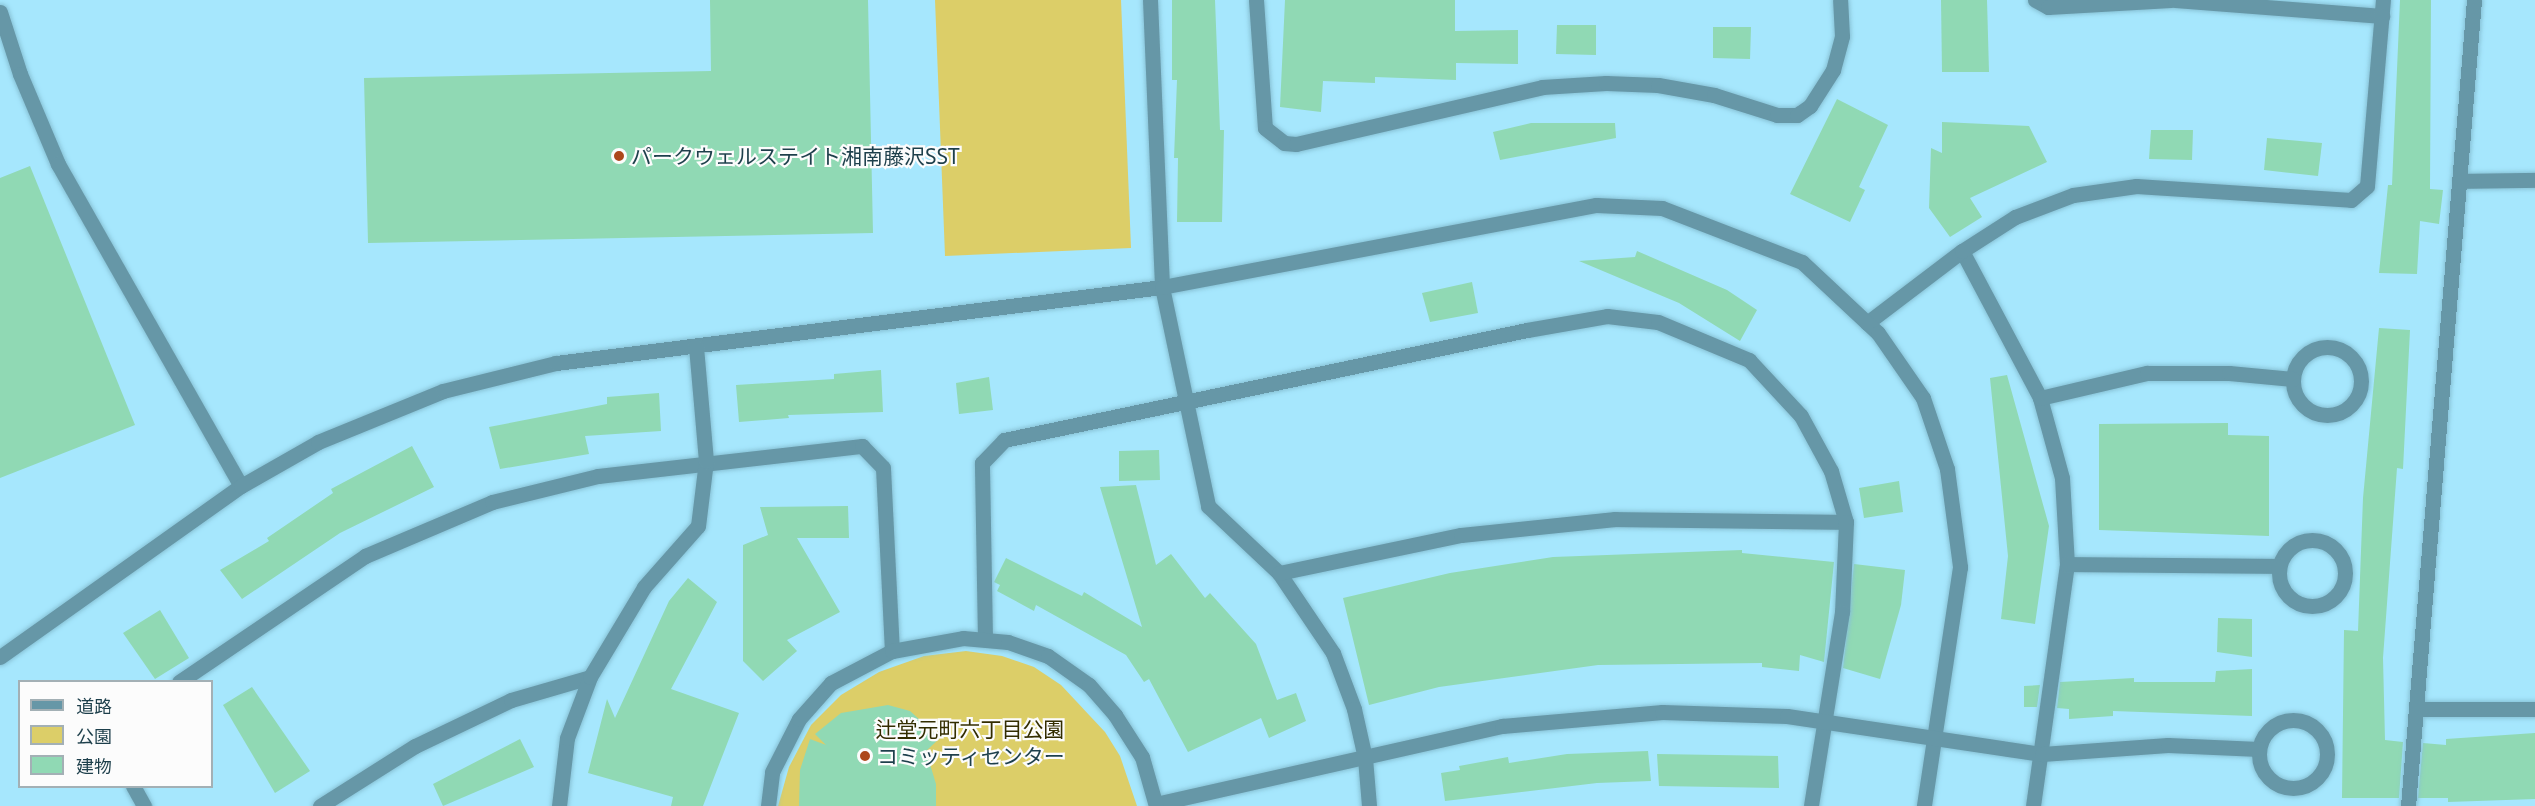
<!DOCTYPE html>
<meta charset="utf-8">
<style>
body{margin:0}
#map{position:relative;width:2535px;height:806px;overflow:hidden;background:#a6e7fd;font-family:"Noto Sans","Noto Sans JP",sans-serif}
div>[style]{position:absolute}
.green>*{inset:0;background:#dcce68}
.building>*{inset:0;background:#90d9b4}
.roads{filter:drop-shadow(0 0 2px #88c2d6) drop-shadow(0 0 2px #88c2d6)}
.minor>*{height:15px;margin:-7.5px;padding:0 7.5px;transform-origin:7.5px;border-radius:7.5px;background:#6697a7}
.minor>.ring{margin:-7.5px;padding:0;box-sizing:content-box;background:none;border:15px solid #6697a7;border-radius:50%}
.dots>*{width:16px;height:16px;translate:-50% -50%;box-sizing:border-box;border:3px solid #fcfcfc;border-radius:50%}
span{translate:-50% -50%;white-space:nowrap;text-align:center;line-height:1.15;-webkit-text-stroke:4.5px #fcfcfc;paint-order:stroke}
.poi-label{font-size:21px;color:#1d3f4b}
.left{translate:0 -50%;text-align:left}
.park-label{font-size:21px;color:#332d00}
.legend{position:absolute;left:18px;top:680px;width:195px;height:108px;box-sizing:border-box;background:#fcfcfc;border:2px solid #a3b0b5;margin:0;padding:8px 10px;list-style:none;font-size:18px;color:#1d3f4b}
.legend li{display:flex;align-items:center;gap:12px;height:30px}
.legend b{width:30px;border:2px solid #a3b0b5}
</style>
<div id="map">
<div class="green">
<div style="clip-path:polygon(935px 0,1121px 0,1131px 248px,945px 256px)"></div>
<div style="clip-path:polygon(966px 651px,1002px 656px,1034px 667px,1061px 685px,1105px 732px,1120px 756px,1137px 806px,778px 806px,789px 767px,811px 725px,841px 695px,879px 672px,924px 656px)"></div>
</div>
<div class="building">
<div style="clip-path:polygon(710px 0,868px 0,873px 233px,368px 243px,364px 78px,711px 71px)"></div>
<div style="clip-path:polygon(1172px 0,1215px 0,1220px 130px,1224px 130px,1222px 222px,1177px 222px,1178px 158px,1174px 158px,1177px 80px,1172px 80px)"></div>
<div style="clip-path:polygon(1285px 0,1455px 0,1455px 31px,1518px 30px,1518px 64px,1456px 63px,1456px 80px,1375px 77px,1375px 83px,1323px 81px,1321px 112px,1280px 107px)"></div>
<div style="clip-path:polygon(1941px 0,1987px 0,1989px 72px,1942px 72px)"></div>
<div style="clip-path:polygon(2400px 0,2431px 0,2430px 189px,2443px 190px,2439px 224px,2420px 221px,2417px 274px,2379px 273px,2388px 185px,2392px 185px)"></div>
<div style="clip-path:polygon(1557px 25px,1596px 25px,1596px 55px,1556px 54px)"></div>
<div style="clip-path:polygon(1713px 27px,1751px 27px,1750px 59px,1713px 58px)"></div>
<div style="clip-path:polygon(1837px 99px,1888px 125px,1859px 187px,1865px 190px,1850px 222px,1790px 194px)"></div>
<div style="clip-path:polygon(1942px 122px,2029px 126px,2047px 162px,1970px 198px,1982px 217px,1950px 237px,1929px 208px,1931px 148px,1942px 153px)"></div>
<div style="clip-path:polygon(1531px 123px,1615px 123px,1616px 138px,1500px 160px,1493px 132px)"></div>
<div style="clip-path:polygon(2151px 130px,2193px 130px,2192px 160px,2149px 159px)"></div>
<div style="clip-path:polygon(2267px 138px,2322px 143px,2318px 176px,2264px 170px)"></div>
<div style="clip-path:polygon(30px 166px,135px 425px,0 478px,0 178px)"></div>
<div style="clip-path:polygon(1637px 251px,1727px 290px,1757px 310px,1740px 341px,1679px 303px,1579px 261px,1635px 257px)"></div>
<div style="clip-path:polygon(1472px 282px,1478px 313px,1430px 322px,1422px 293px)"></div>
<div style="clip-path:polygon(2379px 328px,2410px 330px,2403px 469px,2397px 468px,2383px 658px,2385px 740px,2403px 742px,2399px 798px,2342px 798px,2344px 630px,2358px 631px,2363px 498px)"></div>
<div style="clip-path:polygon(881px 370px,883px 412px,788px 415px,789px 418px,739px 422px,736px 385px,834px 379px,834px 374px)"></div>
<div style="clip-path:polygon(2007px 375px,2049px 526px,2035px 624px,2001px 619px,2008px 556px,1990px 378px)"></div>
<div style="clip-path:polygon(989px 377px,993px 410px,959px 414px,956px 383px)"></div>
<div style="clip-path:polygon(659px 393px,661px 431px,585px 436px,589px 454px,500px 469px,489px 427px,607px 404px,607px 397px)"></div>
<div style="clip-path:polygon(2228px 423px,2228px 435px,2269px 436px,2269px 536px,2099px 530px,2099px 424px)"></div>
<div style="clip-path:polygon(412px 446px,434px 487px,340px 533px,242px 599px,220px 570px,269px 541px,267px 538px,333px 493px,331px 489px)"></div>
<div style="clip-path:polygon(1159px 450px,1160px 480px,1119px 481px,1119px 451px)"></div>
<div style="clip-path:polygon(1899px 481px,1903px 512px,1864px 518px,1859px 488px)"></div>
<div style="clip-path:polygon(1136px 485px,1156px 565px,1171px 554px,1205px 598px,1210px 593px,1256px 644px,1277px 700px,1296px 693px,1306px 721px,1269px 738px,1261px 718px,1188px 752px,1149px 679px,1144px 682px,1126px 655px,1036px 605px,1034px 611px,997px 591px,1000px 585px,994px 582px,1006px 558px,1082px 596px,1084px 592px,1142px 627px,1100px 487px)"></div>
<div style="clip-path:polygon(848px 506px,849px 538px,797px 538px,840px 612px,787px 640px,797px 651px,763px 681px,743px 661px,743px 545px,768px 535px,760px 507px)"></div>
<div style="clip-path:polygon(1742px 550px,1742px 553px,1834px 562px,1824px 662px,1800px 655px,1799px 671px,1762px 667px,1762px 663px,1598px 665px,1439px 687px,1369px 705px,1343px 598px,1450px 573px,1553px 557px)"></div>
<div style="clip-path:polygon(1854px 564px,1905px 570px,1901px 605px,1880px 679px,1843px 668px)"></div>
<div style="clip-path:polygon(688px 578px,717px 602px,671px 689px,739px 713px,703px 806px,671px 806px,673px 797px,588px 773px,607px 699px,615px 718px,669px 601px)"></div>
<div style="clip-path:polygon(160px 610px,189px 658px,155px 679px,123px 633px)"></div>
<div style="clip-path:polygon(2218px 618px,2252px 619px,2252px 657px,2217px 652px)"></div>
<div style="clip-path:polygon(2252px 669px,2252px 716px,2113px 711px,2113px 716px,2069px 719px,2069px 709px,2057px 708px,2060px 682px,2134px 678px,2134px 682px,2215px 682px,2216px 671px)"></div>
<div style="clip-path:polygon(2040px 685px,2037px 707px,2024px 707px,2024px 686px)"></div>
<div style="clip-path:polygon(252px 687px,310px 771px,275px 793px,223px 705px)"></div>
<div style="clip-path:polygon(888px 705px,910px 711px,940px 738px,926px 751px,936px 784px,936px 806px,799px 806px,800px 770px,810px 739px,826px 745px,815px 734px,841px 713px)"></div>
<div style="clip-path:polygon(2535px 733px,2535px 799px,2448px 802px,2448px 798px,2418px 798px,2423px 743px,2446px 745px,2446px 739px)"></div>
<div style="clip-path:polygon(520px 739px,534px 767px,443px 806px,433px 784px)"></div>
<div style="clip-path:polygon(1648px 751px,1651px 781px,1597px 783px,1445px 801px,1441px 773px,1460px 770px,1459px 766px,1508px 757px,1509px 763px,1567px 754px)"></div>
<div style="clip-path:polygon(1657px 754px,1778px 756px,1779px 788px,1659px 786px)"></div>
</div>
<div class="roads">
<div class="minor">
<div style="left:1150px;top:0;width:287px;rotate:87.6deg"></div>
<div style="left:1162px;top:287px;width:224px;rotate:78.1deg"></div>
<div style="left:1208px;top:506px;width:98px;rotate:43.3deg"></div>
<div style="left:1279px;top:573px;width:97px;rotate:56deg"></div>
<div style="left:1333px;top:653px;width:60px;rotate:69.4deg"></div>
<div style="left:1354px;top:709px;width:50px;rotate:77.3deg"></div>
<div style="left:1365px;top:758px;width:48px;rotate:85.2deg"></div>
<div style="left:1256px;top:0;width:128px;rotate:86deg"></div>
<div style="left:1265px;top:128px;width:24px;rotate:38deg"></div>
<div style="left:1284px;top:143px;width:12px;rotate:5deg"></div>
<div style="left:1296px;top:144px;width:253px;rotate:-13deg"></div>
<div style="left:1542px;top:87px;width:64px;rotate:-3.6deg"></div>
<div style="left:1606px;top:83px;width:52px;rotate:2.2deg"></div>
<div style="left:1658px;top:85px;width:57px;rotate:10.1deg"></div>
<div style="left:1714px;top:95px;width:66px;rotate:17.6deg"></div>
<div style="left:1777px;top:115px;width:20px"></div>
<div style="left:1797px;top:115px;width:16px;rotate:-35deg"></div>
<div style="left:1810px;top:106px;width:43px;rotate:-57.4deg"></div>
<div style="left:1833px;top:70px;width:35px;rotate:-75deg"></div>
<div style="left:1842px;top:36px;width:36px;rotate:-93deg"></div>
<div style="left:2035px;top:0;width:15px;rotate:28deg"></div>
<div style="left:2048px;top:7px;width:123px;rotate:-3.3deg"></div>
<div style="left:2175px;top:0;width:208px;rotate:4.4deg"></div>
<div style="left:0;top:12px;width:65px;rotate:72.1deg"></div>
<div style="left:20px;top:74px;width:98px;rotate:67.1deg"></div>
<div style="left:58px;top:164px;width:370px;rotate:60.4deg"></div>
<div style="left:2460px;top:181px;width:75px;rotate:-0.8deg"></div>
<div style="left:1962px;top:251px;width:166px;rotate:62deg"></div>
<div style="left:2040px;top:398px;width:83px;rotate:74.6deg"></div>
<div style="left:2062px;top:478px;width:86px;rotate:86.7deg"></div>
<div style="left:2067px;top:564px;width:244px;rotate:98deg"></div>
<div style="left:1867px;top:323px;width:119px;rotate:-37.2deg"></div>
<div style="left:1962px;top:251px;width:63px;rotate:-32.7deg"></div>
<div style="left:2015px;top:217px;width:62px;rotate:-20.8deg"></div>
<div style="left:2073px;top:195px;width:64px;rotate:-8.1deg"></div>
<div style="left:2136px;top:186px;width:215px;rotate:3.7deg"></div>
<div style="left:2351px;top:200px;width:21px;rotate:-41deg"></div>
<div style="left:2367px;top:186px;width:187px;rotate:-85.1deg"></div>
<div class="ring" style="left:2293px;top:347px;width:53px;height:53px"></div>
<div style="left:2040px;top:398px;width:110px;rotate:-13.2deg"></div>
<div style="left:2147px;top:373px;width:82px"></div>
<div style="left:2229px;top:373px;width:64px;rotate:5.4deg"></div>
<div class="ring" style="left:2279px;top:540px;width:51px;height:51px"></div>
<div style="left:2067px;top:564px;width:212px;rotate:0.5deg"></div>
<div style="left:1279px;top:573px;width:186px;rotate:-11.8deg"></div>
<div style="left:1461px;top:535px;width:155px;rotate:-5.9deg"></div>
<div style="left:1615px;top:519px;width:231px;rotate:0.7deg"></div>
<div style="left:985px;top:639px;width:176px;rotate:-91deg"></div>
<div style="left:982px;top:463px;width:32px;rotate:-46deg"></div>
<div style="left:1004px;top:440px;width:534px;rotate:-11.88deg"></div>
<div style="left:1527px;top:330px;width:81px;rotate:-9.9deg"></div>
<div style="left:1607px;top:316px;width:51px;rotate:6.7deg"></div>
<div style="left:1658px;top:322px;width:99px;rotate:22.7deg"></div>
<div style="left:1749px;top:360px;width:76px;rotate:47.1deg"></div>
<div style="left:1801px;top:416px;width:63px;rotate:61.4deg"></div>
<div style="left:1831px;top:471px;width:53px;rotate:73.6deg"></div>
<div style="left:1846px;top:522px;width:90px;rotate:92.5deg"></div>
<div style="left:1842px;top:612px;width:196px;rotate:99.1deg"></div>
<div style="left:0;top:657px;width:296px;rotate:-35.4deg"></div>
<div style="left:241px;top:486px;width:89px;rotate:-29.7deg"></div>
<div style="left:318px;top:442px;width:135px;rotate:-22.2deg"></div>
<div style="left:443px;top:391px;width:116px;rotate:-13.9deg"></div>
<div style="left:556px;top:363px;width:611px;rotate:-7.15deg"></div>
<div style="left:1162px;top:287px;width:442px;rotate:-10.7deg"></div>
<div style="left:1596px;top:205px;width:66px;rotate:2.6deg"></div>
<div style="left:1662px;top:208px;width:150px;rotate:21.1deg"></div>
<div style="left:1802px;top:262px;width:104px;rotate:43.1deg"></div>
<div style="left:1878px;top:333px;width:79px;rotate:55.3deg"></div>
<div style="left:1923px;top:398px;width:75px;rotate:71.3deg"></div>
<div style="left:1947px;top:469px;width:99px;rotate:82.4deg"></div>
<div style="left:1960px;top:567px;width:242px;rotate:98.6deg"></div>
<div style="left:179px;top:682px;width:225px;rotate:-34.1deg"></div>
<div style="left:365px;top:556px;width:138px;rotate:-23deg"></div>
<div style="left:492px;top:502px;width:109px;rotate:-13.8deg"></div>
<div style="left:598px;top:476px;width:266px;rotate:-6.5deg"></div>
<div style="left:862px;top:446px;width:30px;rotate:46deg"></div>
<div style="left:883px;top:468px;width:183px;rotate:87.2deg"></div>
<div style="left:2418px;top:709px;width:117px"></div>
<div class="ring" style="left:2259px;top:720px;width:53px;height:53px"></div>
<div style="left:133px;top:786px;width:23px;rotate:61deg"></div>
<div style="left:1156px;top:804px;width:355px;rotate:-12.7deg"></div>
<div style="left:1502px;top:726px;width:161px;rotate:-5deg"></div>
<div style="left:1662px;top:712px;width:125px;rotate:1.8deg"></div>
<div style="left:1787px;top:716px;width:258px;rotate:8.5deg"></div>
<div style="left:2042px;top:754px;width:126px;rotate:-4.1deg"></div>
<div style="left:2168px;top:745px;width:91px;rotate:2.5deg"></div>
<div style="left:320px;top:806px;width:112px;rotate:-32.3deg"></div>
<div style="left:415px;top:746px;width:106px;rotate:-25.6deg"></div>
<div style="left:511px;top:700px;width:82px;rotate:-16.2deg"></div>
<div style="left:559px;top:806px;width:68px;rotate:-83.3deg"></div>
<div style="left:567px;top:738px;width:65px;rotate:-69.3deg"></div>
<div style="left:590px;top:677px;width:105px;rotate:-59deg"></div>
<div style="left:644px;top:587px;width:81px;rotate:-48.5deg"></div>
<div style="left:698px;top:526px;width:65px;rotate:-83deg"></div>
<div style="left:706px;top:461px;width:115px;rotate:-95deg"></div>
<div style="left:768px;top:806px;width:34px;rotate:-83deg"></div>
<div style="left:772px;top:772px;width:59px;rotate:-63deg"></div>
<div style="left:799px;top:719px;width:48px;rotate:-48.4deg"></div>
<div style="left:831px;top:683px;width:69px;rotate:-27.7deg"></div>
<div style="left:892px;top:651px;width:72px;rotate:-10.4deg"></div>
<div style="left:963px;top:638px;width:45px;rotate:5.1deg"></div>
<div style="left:1008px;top:642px;width:42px;rotate:19.3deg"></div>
<div style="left:1048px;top:656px;width:50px;rotate:35.3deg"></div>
<div style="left:1089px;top:685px;width:40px;rotate:49deg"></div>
<div style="left:1115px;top:715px;width:50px;rotate:57.3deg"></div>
<div style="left:1142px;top:757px;width:51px;rotate:74.1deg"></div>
<div style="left:2408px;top:806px;width:809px;rotate:-85.32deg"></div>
</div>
</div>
<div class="dots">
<div style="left:619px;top:156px;background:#ad481b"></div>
<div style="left:865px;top:756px;background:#ad481b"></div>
</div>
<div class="poi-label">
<span class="left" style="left:631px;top:156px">パークウェルステイト湘南藤沢SST</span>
<span class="left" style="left:877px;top:756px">コミッティセンター</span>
</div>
<div class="park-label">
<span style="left:970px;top:729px">辻堂元町六丁目公園</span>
</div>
<ul class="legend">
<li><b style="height:8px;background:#6697a7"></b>道路</li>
<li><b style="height:16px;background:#dcce68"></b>公園</li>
<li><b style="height:16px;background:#90d9b4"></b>建物</li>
</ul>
</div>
